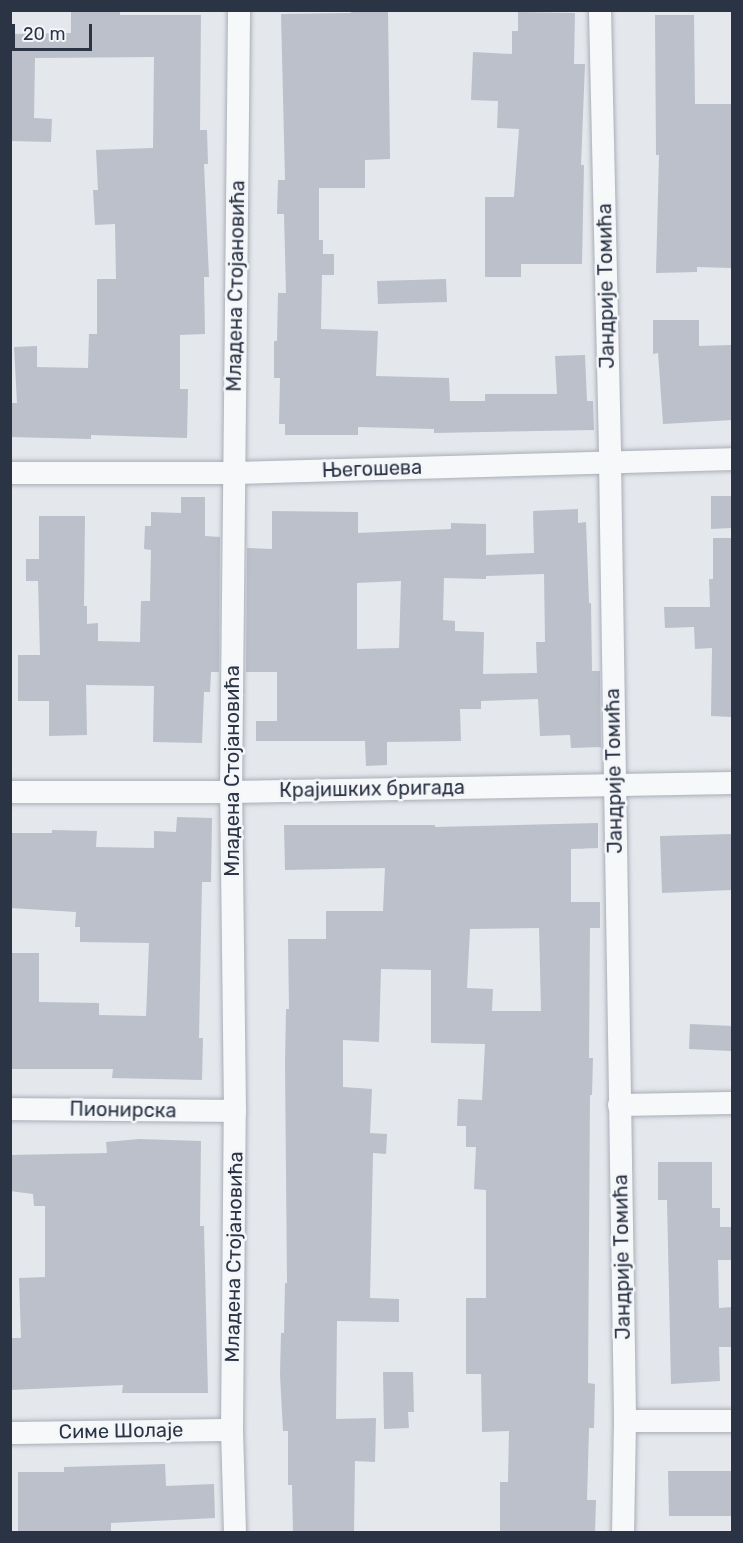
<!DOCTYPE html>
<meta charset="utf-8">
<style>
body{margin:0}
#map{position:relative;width:743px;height:1543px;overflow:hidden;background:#e4e7ec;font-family:Rubik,sans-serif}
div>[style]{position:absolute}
.building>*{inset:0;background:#bbc0ca}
.roads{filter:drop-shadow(0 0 2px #a9aeb7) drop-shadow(0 0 2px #a9aeb7)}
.minor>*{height:22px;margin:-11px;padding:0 11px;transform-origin:11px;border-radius:11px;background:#f7f8fa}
span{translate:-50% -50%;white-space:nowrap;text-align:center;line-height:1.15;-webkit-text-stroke:5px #f4f6f9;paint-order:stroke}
.street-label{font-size:20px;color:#2b3445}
.frame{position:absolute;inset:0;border:12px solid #2b3445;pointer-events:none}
.scale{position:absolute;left:12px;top:24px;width:80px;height:27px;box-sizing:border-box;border:3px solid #2b3445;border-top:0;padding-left:8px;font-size:18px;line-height:21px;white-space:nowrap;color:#2b3445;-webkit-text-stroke:4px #f4f6f9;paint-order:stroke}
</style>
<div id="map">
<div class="building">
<div style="clip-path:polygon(71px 10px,120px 10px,120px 15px,201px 15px,200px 130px,207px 130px,208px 164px,204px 164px,209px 277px,204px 277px,205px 334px,180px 335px,180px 389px,188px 389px,187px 438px,91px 435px,91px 439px,10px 437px,10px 403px,17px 403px,14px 347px,37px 346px,37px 367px,88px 368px,89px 334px,97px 334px,97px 279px,116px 279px,115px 224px,95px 225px,93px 190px,98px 190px,96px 150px,153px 148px,154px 57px,35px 58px,34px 118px,52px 119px,51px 142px,10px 141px,10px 34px,71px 33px)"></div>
<div style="clip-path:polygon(351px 10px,388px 10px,390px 159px,365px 160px,365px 188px,319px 188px,319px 240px,323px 240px,323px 254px,334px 254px,334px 275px,322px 275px,321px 329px,378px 331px,376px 376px,449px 378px,450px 401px,485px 401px,485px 394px,557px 394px,555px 356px,585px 355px,587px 401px,593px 401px,594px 430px,434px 433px,434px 429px,358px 427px,358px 435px,285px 435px,285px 424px,279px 424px,280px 378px,274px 378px,274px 341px,277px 341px,278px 293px,286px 293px,284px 214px,277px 214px,278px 180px,285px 180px,281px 14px,351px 13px)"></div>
<div style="clip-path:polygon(518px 12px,575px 13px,574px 64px,585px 64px,581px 165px,584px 165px,582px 264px,521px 264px,521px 277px,485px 277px,485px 197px,514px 197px,519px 129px,497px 128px,498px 101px,471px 100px,473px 52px,512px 54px,512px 31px,518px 31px)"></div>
<div style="clip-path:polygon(655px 15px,694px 15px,695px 104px,732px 104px,732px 268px,697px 267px,697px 272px,656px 273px,659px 155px,656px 155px)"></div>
<div style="clip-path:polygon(446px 279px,447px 302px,378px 304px,377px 281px)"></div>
<div style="clip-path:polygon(653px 320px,699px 320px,699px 346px,732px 345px,732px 420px,663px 424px,658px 353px,653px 354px)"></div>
<div style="clip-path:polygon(711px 496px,732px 496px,732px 528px,711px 529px)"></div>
<div style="clip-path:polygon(181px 497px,205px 497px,205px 536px,220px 537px,219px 672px,211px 672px,210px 692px,204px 692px,202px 743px,153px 742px,154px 686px,86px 685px,87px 735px,49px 736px,49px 701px,18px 701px,18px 655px,40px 655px,38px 581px,26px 581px,26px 559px,39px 559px,39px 516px,85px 516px,84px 606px,87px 606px,87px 624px,98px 623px,98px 641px,140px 642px,141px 601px,150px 601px,151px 550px,144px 549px,145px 526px,151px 526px,151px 512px,181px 513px)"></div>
<div style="clip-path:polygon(evenodd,578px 509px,578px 523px,586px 522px,589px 603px,591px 603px,592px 671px,600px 671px,601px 747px,571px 748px,570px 735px,540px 736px,538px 699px,481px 701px,481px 709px,460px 709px,461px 741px,387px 742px,387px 765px,366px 766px,365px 741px,256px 741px,256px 721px,277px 721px,277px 672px,246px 672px,247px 548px,272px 549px,272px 511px,358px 512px,358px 533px,451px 529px,451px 523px,486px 524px,486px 555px,534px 553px,533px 511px,578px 509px,544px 574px,545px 642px,536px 642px,537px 673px,483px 674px,484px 632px,455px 631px,455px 621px,443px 620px,444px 578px,486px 579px,486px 576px,544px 574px,578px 509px,401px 581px,399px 648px,357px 649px,357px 583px,401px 581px)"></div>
<div style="clip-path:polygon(713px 538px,732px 538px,732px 717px,711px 716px,712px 648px,695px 649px,694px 627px,665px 628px,664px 607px,710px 607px,709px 579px,713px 579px)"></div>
<div style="clip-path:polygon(177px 817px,212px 818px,211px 882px,202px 882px,199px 1038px,203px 1038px,202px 1080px,112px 1078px,113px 1069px,10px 1069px,10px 953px,39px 953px,39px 1002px,99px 1003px,99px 1015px,146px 1016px,149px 943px,80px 942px,80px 927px,75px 927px,76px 912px,10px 908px,10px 833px,52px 833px,52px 830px,97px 831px,96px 847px,154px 848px,154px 831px,176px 832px)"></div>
<div style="clip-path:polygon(evenodd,598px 823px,598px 848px,571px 849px,571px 902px,600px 902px,600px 928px,590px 928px,589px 1058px,593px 1058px,592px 1095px,590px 1095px,588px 1383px,595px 1384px,594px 1428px,589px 1428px,587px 1500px,596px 1500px,595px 1533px,500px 1533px,500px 1482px,508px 1482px,509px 1431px,482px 1432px,481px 1374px,466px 1374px,466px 1298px,486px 1298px,486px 1190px,474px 1189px,476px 1147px,466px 1147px,466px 1126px,457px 1126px,458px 1099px,482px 1100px,485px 1044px,431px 1043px,431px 970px,381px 969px,379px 1042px,343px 1040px,343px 1087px,372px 1089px,370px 1133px,387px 1134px,386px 1154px,373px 1153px,370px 1298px,399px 1299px,399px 1322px,337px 1321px,336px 1419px,376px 1418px,375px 1462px,355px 1461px,354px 1533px,293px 1533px,292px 1485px,288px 1485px,288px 1431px,283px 1431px,280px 1375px,281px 1333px,284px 1333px,285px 1283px,287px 1283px,285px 1064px,286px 1009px,289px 1009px,288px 939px,326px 939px,326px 911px,383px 911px,385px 868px,285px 870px,284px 825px,435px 825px,435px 827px,598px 823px,539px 928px,541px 1011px,492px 1011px,493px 989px,467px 988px,470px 929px,539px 928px)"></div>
<div style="clip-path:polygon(732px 834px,732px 890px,662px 893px,660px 836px)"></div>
<div style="clip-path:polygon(690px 1024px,732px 1026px,732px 1051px,689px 1049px)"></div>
<div style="clip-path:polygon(139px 1139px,201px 1141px,200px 1226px,204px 1226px,208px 1393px,122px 1393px,123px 1385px,10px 1390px,10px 1338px,21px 1338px,19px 1278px,45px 1277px,45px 1206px,34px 1206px,33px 1194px,10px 1191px,10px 1155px,107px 1153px,106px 1142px)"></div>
<div style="clip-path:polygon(658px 1162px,712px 1162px,712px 1208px,720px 1208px,720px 1227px,732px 1227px,732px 1260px,718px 1260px,719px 1308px,732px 1307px,732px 1347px,719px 1347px,720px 1381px,671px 1384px,667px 1200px,658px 1200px)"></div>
<div style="clip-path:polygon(383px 1372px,413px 1372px,414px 1412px,408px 1412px,409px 1428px,384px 1429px)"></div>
<div style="clip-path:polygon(165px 1464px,166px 1486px,214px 1484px,215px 1518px,111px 1523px,111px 1533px,18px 1533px,18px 1472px,64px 1472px,64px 1467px)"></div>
<div style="clip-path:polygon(668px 1471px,732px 1471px,732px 1516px,669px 1516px)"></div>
</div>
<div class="roads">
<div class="minor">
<div style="left:600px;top:10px;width:451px;rotate:88.7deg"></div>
<div style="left:610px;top:461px;width:960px;rotate:89.1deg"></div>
<div style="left:625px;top:1421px;width:111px;rotate:91deg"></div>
<div style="left:10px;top:473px;width:225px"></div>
<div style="left:235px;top:473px;width:497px;rotate:-1.6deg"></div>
<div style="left:10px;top:792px;width:221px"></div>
<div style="left:231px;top:792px;width:501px;rotate:-1.03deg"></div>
<div style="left:619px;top:1105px;width:113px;rotate:-1deg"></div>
<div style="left:10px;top:1109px;width:225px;rotate:0.5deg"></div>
<div style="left:625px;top:1421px;width:107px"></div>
<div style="left:10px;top:1433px;width:222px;rotate:-0.8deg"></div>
<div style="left:235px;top:1532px;width:102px;rotate:-91.7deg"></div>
<div style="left:232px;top:1430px;width:319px;rotate:-89.5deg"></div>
<div style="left:235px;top:1111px;width:319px;rotate:-90.7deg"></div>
<div style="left:231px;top:792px;width:782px;rotate:-89.41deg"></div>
</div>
</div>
<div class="street-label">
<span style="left:236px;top:286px;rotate:-89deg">Младена Стојановића</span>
<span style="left:606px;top:286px;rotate:-91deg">Јандрије Томића</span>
<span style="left:372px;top:469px;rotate:-2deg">Његошева</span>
<span style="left:232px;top:771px;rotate:-90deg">Младена Стојановића</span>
<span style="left:614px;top:771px;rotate:-91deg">Јандрије Томића</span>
<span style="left:372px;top:789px;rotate:-1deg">Крајишких бригада</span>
<span style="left:123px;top:1110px;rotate:1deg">Пионирска</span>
<span style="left:234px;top:1257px;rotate:-89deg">Младена Стојановића</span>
<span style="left:622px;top:1257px;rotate:-91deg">Јандрије Томића</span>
<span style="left:121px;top:1431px;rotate:-1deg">Симе Шолаје</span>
</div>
<div class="frame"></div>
<div class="scale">20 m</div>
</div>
